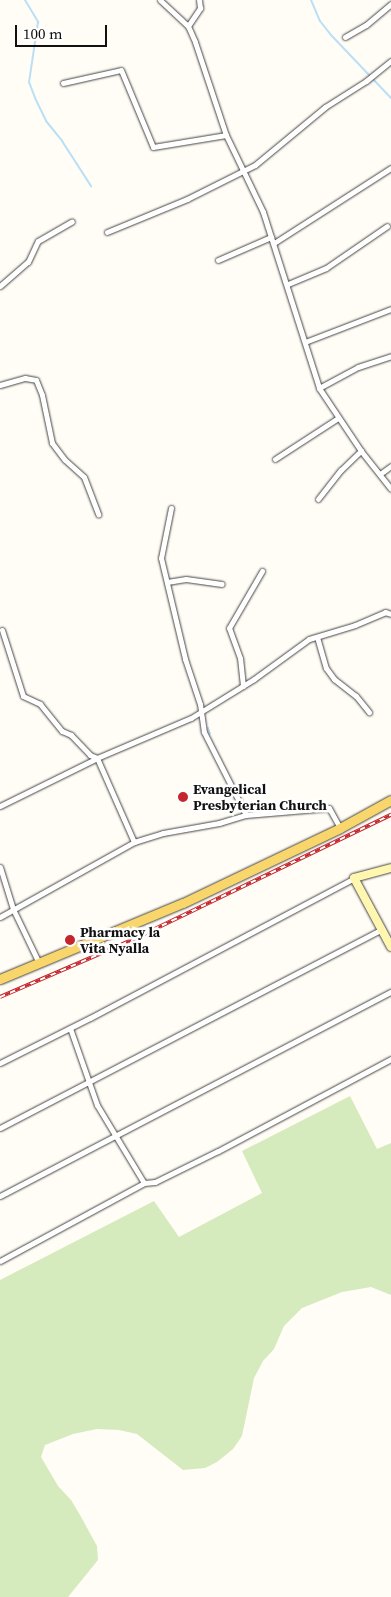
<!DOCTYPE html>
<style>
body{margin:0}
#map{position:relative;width:391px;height:1597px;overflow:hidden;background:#fffdf5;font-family:"Source Serif 4",serif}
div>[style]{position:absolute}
.green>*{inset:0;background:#d5ebbd}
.stream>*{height:2px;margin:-1px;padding:0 1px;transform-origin:1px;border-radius:1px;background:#b9e0f7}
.roads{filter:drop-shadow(0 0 1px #444) drop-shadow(0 0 1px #444)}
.minor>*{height:5px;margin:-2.5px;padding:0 2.5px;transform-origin:2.5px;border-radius:2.5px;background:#fff}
.secondary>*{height:8px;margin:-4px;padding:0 4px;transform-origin:4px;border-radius:4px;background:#fff6b0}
.primary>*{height:9px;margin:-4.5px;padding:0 4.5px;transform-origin:4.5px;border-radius:4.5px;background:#f9d66b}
.rail>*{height:4px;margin-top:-2px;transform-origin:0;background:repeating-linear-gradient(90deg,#fff 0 5.5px,#c4262e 0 11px);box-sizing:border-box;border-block:1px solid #c4262e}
.dots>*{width:14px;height:14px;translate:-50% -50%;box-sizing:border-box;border:2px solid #fff;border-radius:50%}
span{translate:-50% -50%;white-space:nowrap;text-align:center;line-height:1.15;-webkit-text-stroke:5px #fff;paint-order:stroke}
.poi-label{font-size:14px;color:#111;font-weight:700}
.left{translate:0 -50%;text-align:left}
.scale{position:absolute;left:15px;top:25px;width:92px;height:22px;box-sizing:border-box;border:2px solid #111;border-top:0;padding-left:6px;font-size:15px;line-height:18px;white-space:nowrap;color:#111;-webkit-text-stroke:4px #fff;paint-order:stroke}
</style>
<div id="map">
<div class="green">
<div style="clip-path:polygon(350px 1096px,377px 1149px,391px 1143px,391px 1295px,371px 1287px,342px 1292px,302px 1308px,284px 1326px,274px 1349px,263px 1361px,254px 1378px,242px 1436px,233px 1449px,217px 1462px,205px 1468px,183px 1470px,137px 1434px,119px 1430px,97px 1429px,73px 1434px,45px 1445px,41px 1457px,58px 1486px,71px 1500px,80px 1515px,97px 1546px,98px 1560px,68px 1597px,0 1597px,0 1280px,154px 1201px,179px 1237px,262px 1193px,242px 1151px)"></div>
</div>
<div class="stream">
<div style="left:25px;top:0;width:26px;rotate:59deg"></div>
<div style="left:38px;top:22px;width:61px;rotate:98.5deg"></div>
<div style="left:29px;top:82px;width:17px;rotate:69deg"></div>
<div style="left:35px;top:98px;width:25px;rotate:64deg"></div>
<div style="left:46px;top:121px;width:26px;rotate:51deg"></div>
<div style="left:62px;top:141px;width:54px;rotate:57.2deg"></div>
<div style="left:311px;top:0;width:23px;rotate:67deg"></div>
<div style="left:320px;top:21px;width:18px;rotate:52deg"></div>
<div style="left:331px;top:35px;width:87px;rotate:46.4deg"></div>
<div style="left:208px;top:728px;width:6px;rotate:72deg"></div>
</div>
<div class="roads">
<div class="minor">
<div style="left:160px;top:0;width:38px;rotate:43deg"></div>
<div style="left:188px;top:26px;width:17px;rotate:66deg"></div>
<div style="left:195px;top:42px;width:98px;rotate:71.6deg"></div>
<div style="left:226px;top:135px;width:85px;rotate:64.3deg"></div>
<div style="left:263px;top:212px;width:185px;rotate:72.3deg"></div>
<div style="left:319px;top:388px;width:76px;rotate:56.3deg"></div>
<div style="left:361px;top:451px;width:48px;rotate:51.7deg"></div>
<div style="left:188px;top:26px;width:22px;rotate:-56deg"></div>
<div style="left:200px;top:8px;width:8px;rotate:-97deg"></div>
<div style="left:345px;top:37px;width:24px;rotate:-30deg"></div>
<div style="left:366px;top:25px;width:33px;rotate:-40deg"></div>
<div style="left:63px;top:83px;width:59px;rotate:-12.6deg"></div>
<div style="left:121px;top:70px;width:83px;rotate:67.4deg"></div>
<div style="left:153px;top:147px;width:74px;rotate:-9.3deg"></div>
<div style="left:107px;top:232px;width:87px;rotate:-22.4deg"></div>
<div style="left:187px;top:199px;width:76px;rotate:-26.6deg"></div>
<div style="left:255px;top:165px;width:91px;rotate:-39.6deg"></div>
<div style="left:325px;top:107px;width:49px;rotate:-32.4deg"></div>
<div style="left:366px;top:81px;width:32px;rotate:-39deg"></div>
<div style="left:274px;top:243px;width:139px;rotate:-32.7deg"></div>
<div style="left:218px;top:260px;width:58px;rotate:-23.5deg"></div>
<div style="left:288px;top:284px;width:41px;rotate:-22.8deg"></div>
<div style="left:326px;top:268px;width:74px;rotate:-34.5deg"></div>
<div style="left:0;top:286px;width:37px;rotate:-41deg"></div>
<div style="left:28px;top:262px;width:23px;rotate:-65deg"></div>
<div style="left:38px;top:241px;width:39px;rotate:-30deg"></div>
<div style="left:305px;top:342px;width:92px;rotate:-21deg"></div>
<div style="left:0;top:385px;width:26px;rotate:-16deg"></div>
<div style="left:25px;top:378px;width:11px;rotate:10deg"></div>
<div style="left:36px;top:380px;width:16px;rotate:68deg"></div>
<div style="left:42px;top:395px;width:49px;rotate:78.2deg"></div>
<div style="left:52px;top:443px;width:21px;rotate:53deg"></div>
<div style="left:65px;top:460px;width:25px;rotate:42deg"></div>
<div style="left:84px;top:477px;width:40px;rotate:69deg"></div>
<div style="left:319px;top:388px;width:44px;rotate:-28.3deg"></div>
<div style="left:358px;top:367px;width:35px;rotate:-18deg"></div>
<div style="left:275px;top:459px;width:75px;rotate:-33.1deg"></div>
<div style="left:380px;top:474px;width:14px;rotate:-36deg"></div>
<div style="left:318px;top:499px;width:37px;rotate:-52deg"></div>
<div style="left:341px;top:470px;width:28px;rotate:-44deg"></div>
<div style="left:171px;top:508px;width:51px;rotate:101.3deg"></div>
<div style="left:161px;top:558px;width:104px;rotate:76.6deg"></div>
<div style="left:185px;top:659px;width:47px;rotate:71.6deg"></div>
<div style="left:200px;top:704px;width:28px;rotate:82deg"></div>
<div style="left:204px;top:732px;width:93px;rotate:63.2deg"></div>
<div style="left:167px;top:582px;width:19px;rotate:-9deg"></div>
<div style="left:186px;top:579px;width:36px;rotate:8deg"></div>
<div style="left:2px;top:630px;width:69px;rotate:72.3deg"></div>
<div style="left:23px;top:696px;width:19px;rotate:25deg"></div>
<div style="left:40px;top:704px;width:35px;rotate:51deg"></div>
<div style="left:62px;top:731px;width:10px;rotate:24deg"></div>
<div style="left:71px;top:735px;width:28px;rotate:46deg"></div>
<div style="left:90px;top:755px;width:8px;rotate:23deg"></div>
<div style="left:97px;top:758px;width:92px;rotate:66.2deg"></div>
<div style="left:317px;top:637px;width:32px;rotate:74deg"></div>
<div style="left:326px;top:668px;width:14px;rotate:54deg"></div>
<div style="left:334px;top:679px;width:28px;rotate:38deg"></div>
<div style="left:356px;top:696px;width:21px;rotate:51deg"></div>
<div style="left:243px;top:686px;width:28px;rotate:-96deg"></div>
<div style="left:240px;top:658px;width:32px;rotate:-110deg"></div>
<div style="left:229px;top:628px;width:66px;rotate:-59.9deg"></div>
<div style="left:0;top:806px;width:108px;rotate:-26.3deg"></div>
<div style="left:97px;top:758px;width:102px;rotate:-23.1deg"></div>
<div style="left:191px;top:718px;width:74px;rotate:-31.8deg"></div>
<div style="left:254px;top:679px;width:68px;rotate:-36deg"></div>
<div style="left:309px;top:639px;width:48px;rotate:-16.9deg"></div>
<div style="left:355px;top:625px;width:33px;rotate:-23deg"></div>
<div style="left:385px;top:612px;width:6px;rotate:18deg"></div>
<div style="left:0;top:867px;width:44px;rotate:72.8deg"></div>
<div style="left:13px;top:909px;width:60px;rotate:64.3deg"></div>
<div style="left:0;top:917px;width:154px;rotate:-29.2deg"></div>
<div style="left:134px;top:842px;width:30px;rotate:-17deg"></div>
<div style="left:163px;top:833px;width:57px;rotate:-10.1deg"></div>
<div style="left:219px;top:823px;width:28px;rotate:-17deg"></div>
<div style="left:246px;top:815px;width:83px;rotate:-4.8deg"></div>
<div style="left:329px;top:808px;width:23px;rotate:61deg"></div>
<div style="left:70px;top:1028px;width:82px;rotate:70.7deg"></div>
<div style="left:97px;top:1105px;width:91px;rotate:58.9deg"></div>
<div style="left:144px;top:1183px;width:11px;rotate:-5deg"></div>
<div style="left:155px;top:1182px;width:70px;rotate:-26.2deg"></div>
<div style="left:218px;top:1151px;width:196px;rotate:-28deg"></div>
<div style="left:0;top:1063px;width:101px;rotate:-26.6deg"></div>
<div style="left:90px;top:1018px;width:299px;rotate:-27.9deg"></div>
<div style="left:0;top:1128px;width:431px;rotate:-27.5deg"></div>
<div style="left:0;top:1196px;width:441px;rotate:-27.6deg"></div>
<div style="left:0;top:1261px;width:164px;rotate:-28.4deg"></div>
</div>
<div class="secondary">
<div style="left:391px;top:868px;width:38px;rotate:165deg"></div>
<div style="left:354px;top:878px;width:78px;rotate:61.8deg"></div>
</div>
<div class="primary">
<div style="left:0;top:979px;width:198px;rotate:-22.6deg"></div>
<div style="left:183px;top:903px;width:174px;rotate:-25.5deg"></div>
<div style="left:340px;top:828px;width:58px;rotate:-28.8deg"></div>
</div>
</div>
<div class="rail">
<div style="left:0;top:997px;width:144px;rotate:-23.4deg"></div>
<div style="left:132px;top:940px;width:288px;rotate:-25.8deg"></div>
</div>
<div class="dots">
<div style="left:183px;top:797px;background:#c4262e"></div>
<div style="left:70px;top:940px;background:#c4262e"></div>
</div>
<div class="poi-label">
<span class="left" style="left:193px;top:797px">Evangelical<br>Presbyterian Church</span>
<span class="left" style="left:80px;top:940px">Pharmacy la<br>Vita Nyalla</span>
</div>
<div class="scale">100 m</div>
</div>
